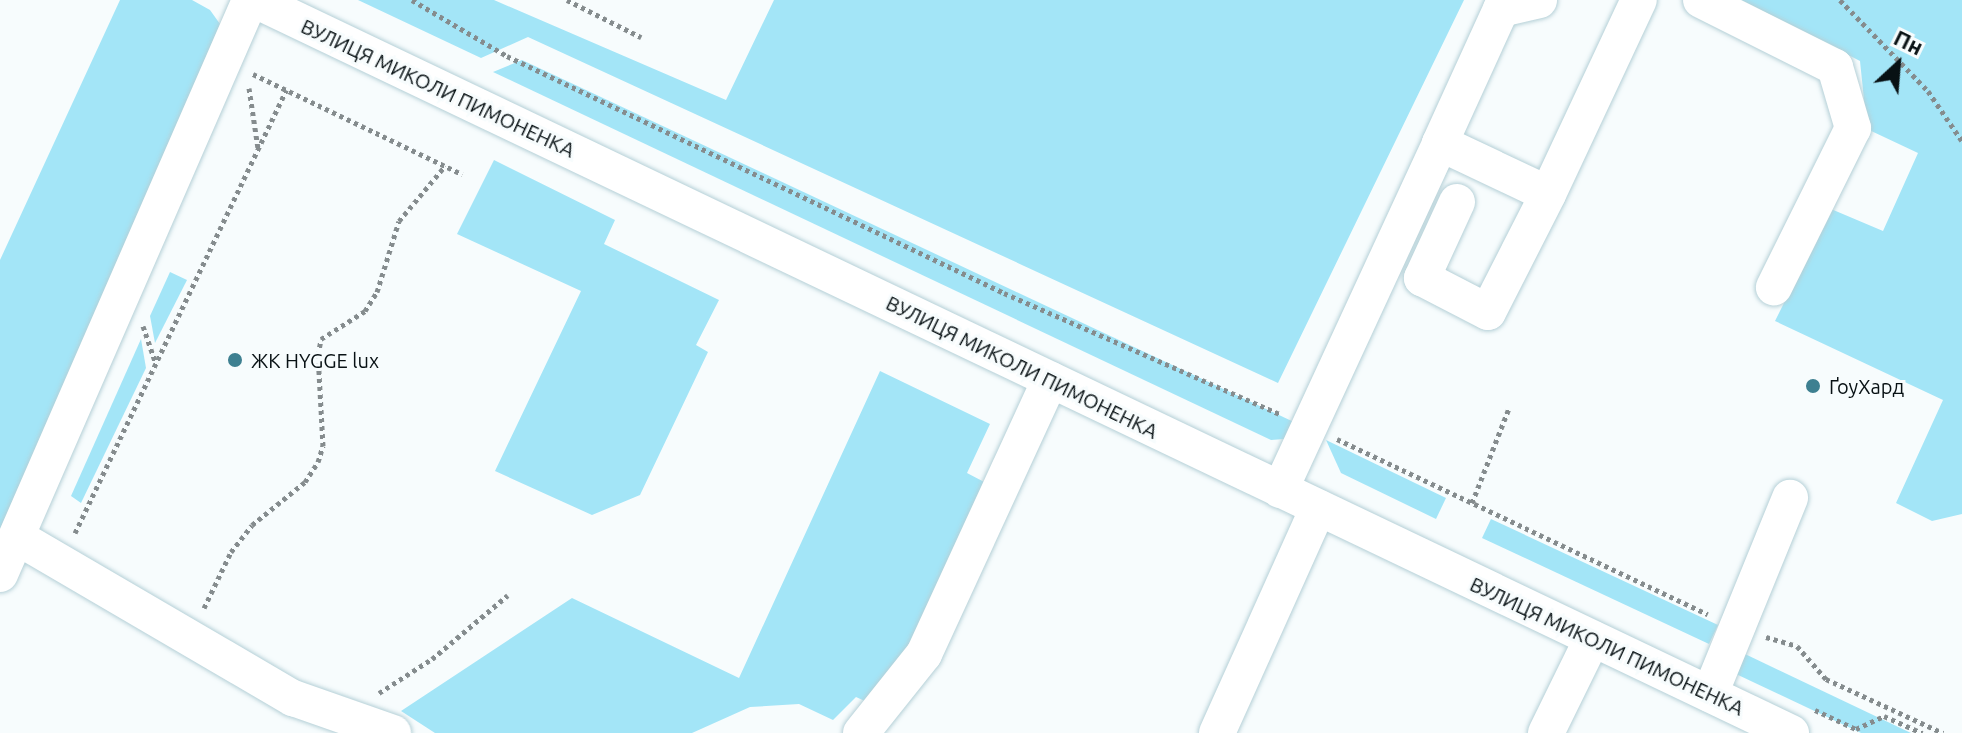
<!DOCTYPE html>
<meta charset="utf-8">
<style>
body{margin:0}
#map{position:relative;width:1962px;height:733px;overflow:hidden;background:#f7fcfd;font-family:Ubuntu,sans-serif}
div>[style]{position:absolute}
.green>*{inset:0;background:#a3e5f7}
.path>*{height:5px;margin-top:-2.5px;transform-origin:0;background:repeating-linear-gradient(90deg,#858c8e 0 4px,transparent 0 8px)}
.roads{filter:drop-shadow(0 0 2px #b5d0d7) drop-shadow(0 0 2px #b5d0d7)}
.minor>*{height:36px;margin:-18px;padding:0 18px;transform-origin:18px;border-radius:18px;background:#fff}
.dots>*{width:22px;height:22px;translate:-50% -50%;box-sizing:border-box;border:4px solid #f7fcfd;border-radius:50%}
span{translate:-50% -50%;white-space:nowrap;text-align:center;line-height:1.15;-webkit-text-stroke:6px #f7fcfd;paint-order:stroke}
.street-label{font-size:20px;color:#081114}
.poi-label{font-size:20px;color:#081114}
.left{translate:0 -50%;text-align:left}
.north{position:absolute;left:1858px;top:24px;width:80px;height:80px;-webkit-text-stroke:6px #f7fcfd;paint-order:stroke;rotate:26deg;font-size:22px;font-weight:700;line-height:32px;text-align:center;color:#081114}
.north::after{content:'';display:block;margin:auto;width:28px;height:36px;background:#081114;clip-path:polygon(50% 0,100% 100%,50% 72%,0 100%)}
</style>
<div id="map">
<div class="green">
<div style="clip-path:polygon(120px 0,192px 0,210px 10px,220px 24px,0 543px,0 260px)"></div>
<div style="clip-path:polygon(358px 0,494px 0,726px 100px,774px 0,1464px 0,1278px 383px,528px 37px,481px 58px)"></div>
<div style="clip-path:polygon(1741px 0,1962px 0,1962px 514px,1932px 521px,1896px 503px,1943px 400px,1775px 321px,1831px 209px,1883px 231px,1918px 153px,1867px 129px,1860px 61px)"></div>
<div style="clip-path:polygon(522px 60px,1298px 424px,1284px 439px,1271px 440px,493px 72px)"></div>
<div style="clip-path:polygon(494px 160px,615px 220px,604px 244px,719px 300px,696px 345px,708px 352px,640px 495px,592px 515px,495px 471px,581px 291px,457px 234px)"></div>
<div style="clip-path:polygon(170px 272px,187px 280px,155px 343px,150px 316px)"></div>
<div style="clip-path:polygon(141px 339px,146px 368px,81px 503px,71px 496px)"></div>
<div style="clip-path:polygon(880px 371px,990px 424px,967px 473px,988px 484px,909px 651px,867px 702px,856px 697px,833px 720px,799px 704px,750px 707px,692px 733px,435px 733px,401px 711px,572px 598px,739px 678px)"></div>
<div style="clip-path:polygon(1326px 440px,1446px 498px,1436px 519px,1341px 473px)"></div>
<div style="clip-path:polygon(1491px 519px,1718px 625px,1709px 644px,1482px 538px)"></div>
<div style="clip-path:polygon(1745px 654px,1911px 733px,1861px 733px,1736px 674px)"></div>
</div>
<div class="path">
<div style="left:412px;top:0;width:110px;rotate:30.5deg"></div>
<div style="left:507px;top:56px;width:551px;rotate:25.49deg"></div>
<div style="left:1004px;top:293px;width:301px;rotate:23.7deg"></div>
<div style="left:567px;top:0;width:83px;rotate:26.6deg"></div>
<div style="left:1840px;top:0;width:127px;rotate:46deg"></div>
<div style="left:1928px;top:91px;width:60px;rotate:55.8deg"></div>
<div style="left:253px;top:74px;width:232px;rotate:25.6deg"></div>
<div style="left:249px;top:88px;width:61px;rotate:81.5deg"></div>
<div style="left:143px;top:326px;width:40px;rotate:71.1deg"></div>
<div style="left:1337px;top:439px;width:410px;rotate:25.3deg"></div>
<div style="left:1472px;top:503px;width:102px;rotate:-68.7deg"></div>
<div style="left:75px;top:533px;width:491px;rotate:-64.5deg"></div>
<div style="left:204px;top:608px;width:62px;rotate:-64.3deg"></div>
<div style="left:231px;top:552px;width:34px;rotate:-52deg"></div>
<div style="left:252px;top:525px;width:68px;rotate:-39.1deg"></div>
<div style="left:305px;top:482px;width:24px;rotate:-57deg"></div>
<div style="left:318px;top:462px;width:17px;rotate:-73deg"></div>
<div style="left:323px;top:446px;width:91px;rotate:-93.1deg"></div>
<div style="left:318px;top:355px;width:16px;rotate:-79deg"></div>
<div style="left:321px;top:339px;width:52px;rotate:-32.5deg"></div>
<div style="left:365px;top:311px;width:22px;rotate:-58deg"></div>
<div style="left:377px;top:292px;width:74px;rotate:-72.8deg"></div>
<div style="left:399px;top:221px;width:72px;rotate:-50.1deg"></div>
<div style="left:1766px;top:637px;width:32px;rotate:16deg"></div>
<div style="left:1797px;top:646px;width:44px;rotate:48.7deg"></div>
<div style="left:1826px;top:679px;width:129px;rotate:24.8deg"></div>
<div style="left:379px;top:693px;width:63px;rotate:-32.7deg"></div>
<div style="left:432px;top:659px;width:99px;rotate:-40.1deg"></div>
<div style="left:1815px;top:710px;width:45px;rotate:24.9deg"></div>
<div style="left:1856px;top:729px;width:31px;rotate:-25deg"></div>
<div style="left:1884px;top:716px;width:42px;rotate:24.1deg"></div>
</div>
<div class="roads">
<div class="minor">
<div style="left:255px;top:0;width:1702px;rotate:25.51deg"></div>
<div style="left:1701px;top:0;width:150px;rotate:26.6deg"></div>
<div style="left:1835px;top:67px;width:64px;rotate:73.6deg"></div>
<div style="left:1853px;top:128px;width:178px;rotate:116.4deg"></div>
<div style="left:1440px;top:143px;width:147px;rotate:-65.5deg"></div>
<div style="left:1501px;top:9px;width:39px;rotate:-13deg"></div>
<div style="left:1457px;top:202px;width:84px;rotate:114.7deg"></div>
<div style="left:1422px;top:278px;width:74px;rotate:27.3deg"></div>
<div style="left:1488px;top:312px;width:132px;rotate:-63deg"></div>
<div style="left:1280px;top:490px;width:382px;rotate:-65.2deg"></div>
<div style="left:1440px;top:143px;width:119px;rotate:25.3deg"></div>
<div style="left:1548px;top:194px;width:214px;rotate:-64.9deg"></div>
<div style="left:17px;top:537px;width:320px;rotate:30.3deg"></div>
<div style="left:293px;top:698px;width:106px;rotate:19.3deg"></div>
<div style="left:0;top:574px;width:626px;rotate:-66.46deg"></div>
<div style="left:1710px;top:694px;width:212px;rotate:-67.8deg"></div>
<div style="left:861px;top:733px;width:101px;rotate:-51.4deg"></div>
<div style="left:924px;top:654px;width:302px;rotate:-65.3deg"></div>
<div style="left:1217px;top:733px;width:247px;rotate:-65.8deg"></div>
<div style="left:1546px;top:733px;width:105px;rotate:-63.9deg"></div>
</div>
</div>
<div class="dots">
<div style="left:235px;top:360px;background:#3e8091"></div>
<div style="left:1813px;top:386px;background:#3e8091"></div>
</div>
<div class="street-label">
<span style="left:438px;top:88px;rotate:25deg">ВУЛИЦЯ МИКОЛИ ПИМОНЕНКА</span>
<span style="left:1022px;top:367px;rotate:26deg">ВУЛИЦЯ МИКОЛИ ПИМОНЕНКА</span>
<span style="left:1607px;top:646px;rotate:25deg">ВУЛИЦЯ МИКОЛИ ПИМОНЕНКА</span>
</div>
<div class="poi-label">
<span class="left" style="left:251px;top:360px">ЖК HYGGE lux</span>
<span class="left" style="left:1829px;top:386px">ҐоуХард</span>
</div>
<div class="north">Пн</div>
</div>
